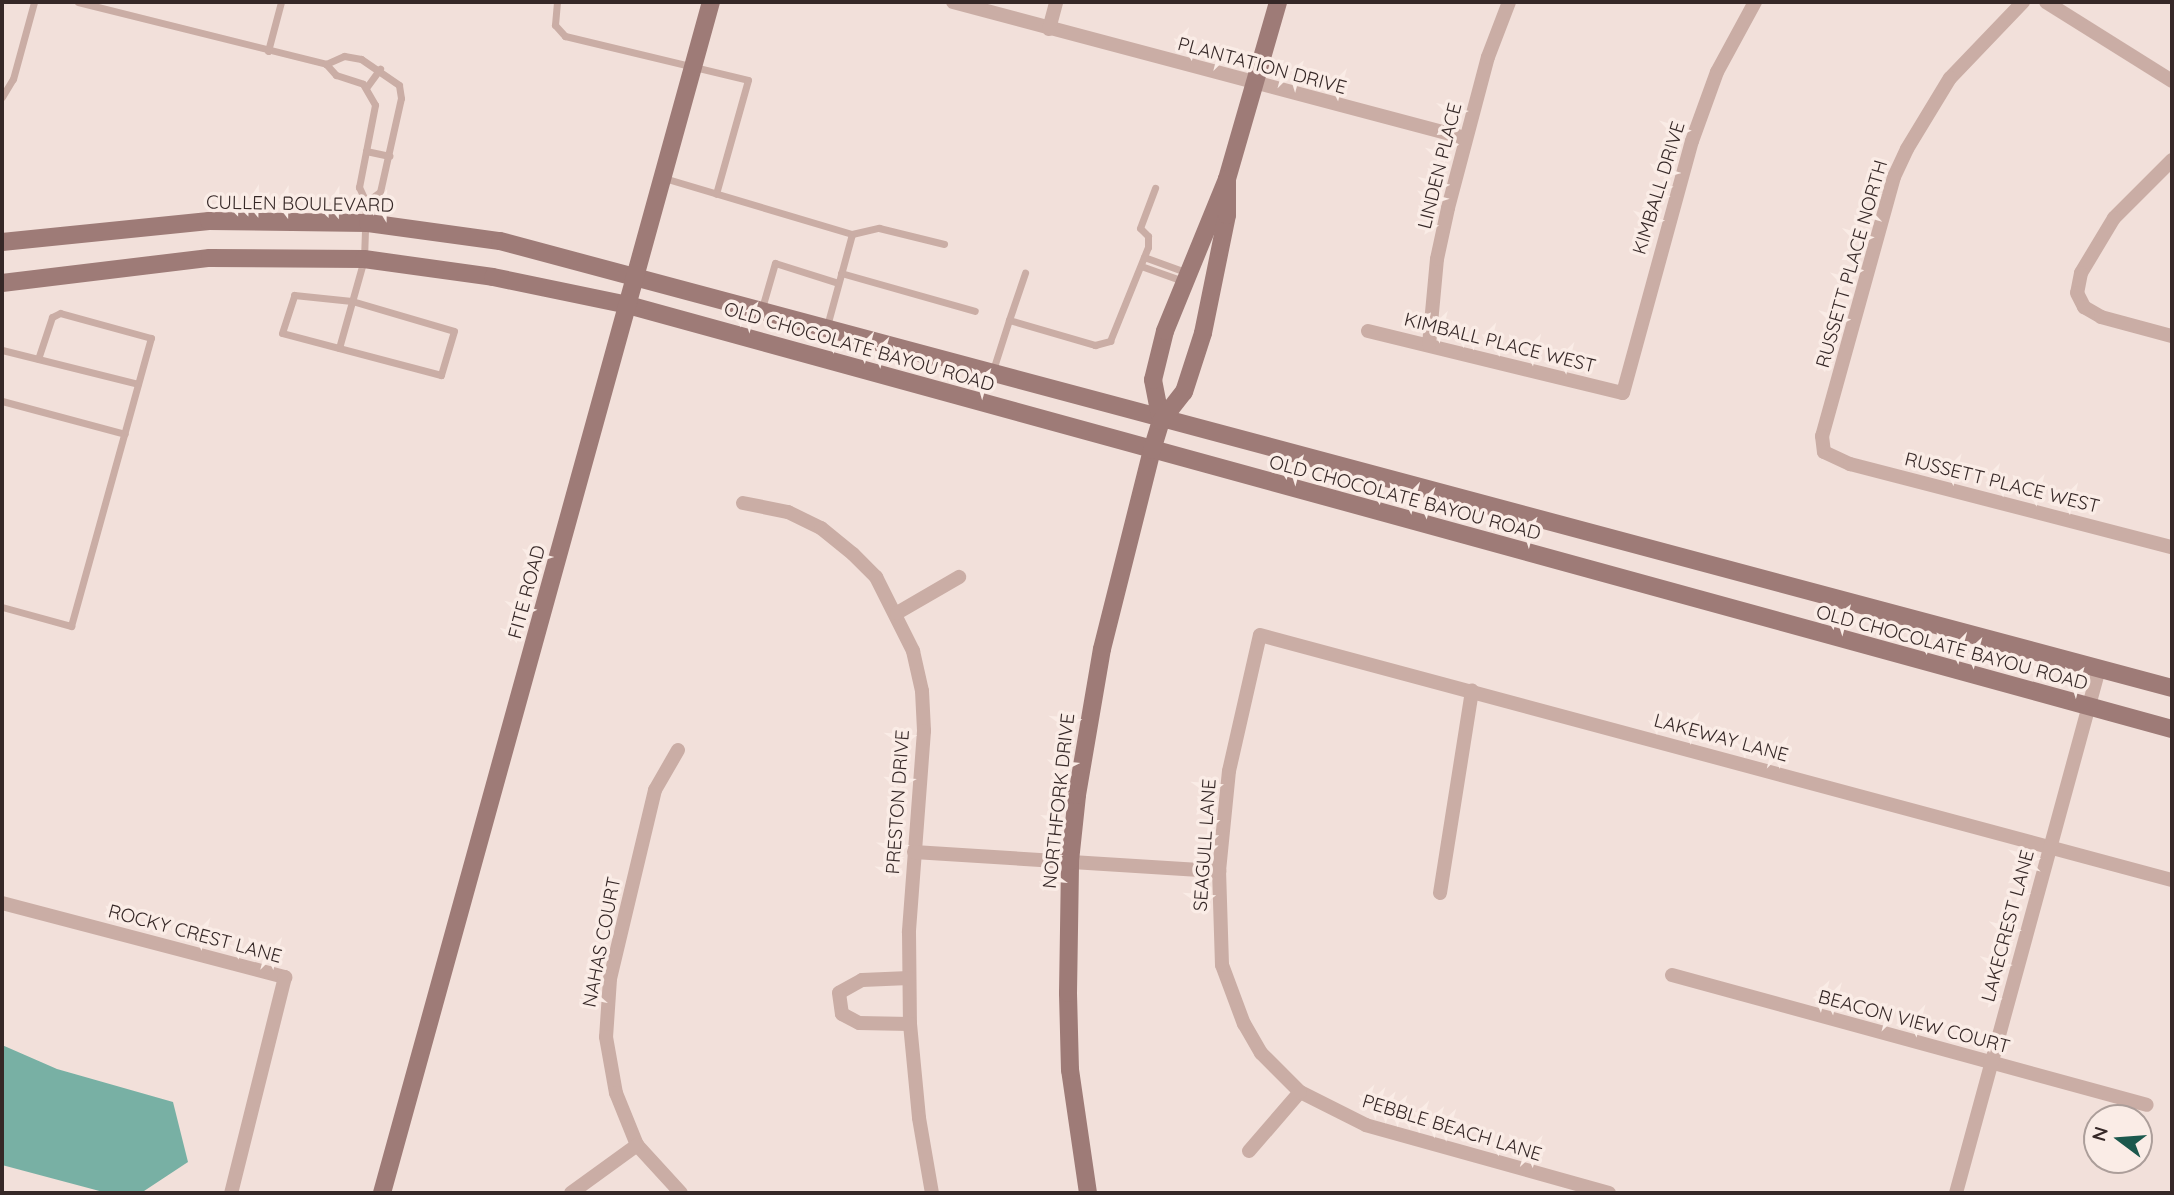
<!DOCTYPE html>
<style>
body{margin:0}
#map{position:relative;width:2174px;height:1195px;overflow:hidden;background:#f2e0da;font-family:Quicksand,sans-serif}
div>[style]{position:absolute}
.water>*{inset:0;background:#78b0a4}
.lane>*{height:7px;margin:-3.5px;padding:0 3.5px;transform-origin:3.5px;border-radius:3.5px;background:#caada5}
.street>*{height:14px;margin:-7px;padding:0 7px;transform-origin:7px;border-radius:7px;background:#caada5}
.secondary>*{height:18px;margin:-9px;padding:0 9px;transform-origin:9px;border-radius:9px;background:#9e7b77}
span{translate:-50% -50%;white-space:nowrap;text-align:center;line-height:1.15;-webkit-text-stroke:7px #faece6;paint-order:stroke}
.street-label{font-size:19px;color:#362827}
.frame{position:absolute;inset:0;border:4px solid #362827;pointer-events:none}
.north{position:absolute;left:2083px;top:1104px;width:70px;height:70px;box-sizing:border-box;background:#faece6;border:2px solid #ac9e9a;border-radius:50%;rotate:286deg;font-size:19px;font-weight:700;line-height:28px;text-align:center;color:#362827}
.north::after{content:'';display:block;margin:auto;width:24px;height:32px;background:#1b584d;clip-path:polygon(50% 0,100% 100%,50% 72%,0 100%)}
</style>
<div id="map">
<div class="water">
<div style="clip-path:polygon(2px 1045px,57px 1069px,173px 1102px,188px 1162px,141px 1193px,107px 1193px,2px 1165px)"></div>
</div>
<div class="lane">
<div style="left:78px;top:2px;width:256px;rotate:14deg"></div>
<div style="left:326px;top:64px;width:15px;rotate:48deg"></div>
<div style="left:336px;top:75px;width:28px;rotate:18deg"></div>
<div style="left:363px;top:84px;width:24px;rotate:60deg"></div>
<div style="left:375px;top:105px;width:84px;rotate:101deg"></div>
<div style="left:359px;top:187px;width:17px;rotate:65deg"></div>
<div style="left:366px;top:202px;width:17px;rotate:-36deg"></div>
<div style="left:380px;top:192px;width:96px;rotate:-77.4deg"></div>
<div style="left:401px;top:98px;width:13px;rotate:-99deg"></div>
<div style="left:399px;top:85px;width:46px;rotate:-145.6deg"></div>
<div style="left:361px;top:59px;width:17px;rotate:-170deg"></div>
<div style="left:344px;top:56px;width:20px;rotate:156deg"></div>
<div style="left:557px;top:2px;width:23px;rotate:95deg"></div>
<div style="left:555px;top:25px;width:15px;rotate:48deg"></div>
<div style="left:565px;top:36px;width:188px;rotate:13.5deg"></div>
<div style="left:748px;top:80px;width:118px;rotate:105.7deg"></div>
<div style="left:268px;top:51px;width:51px;rotate:-75.1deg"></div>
<div style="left:366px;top:88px;width:24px;rotate:-54deg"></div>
<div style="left:2px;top:97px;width:21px;rotate:-59deg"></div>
<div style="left:13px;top:79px;width:80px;rotate:-74.7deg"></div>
<div style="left:366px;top:151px;width:24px;rotate:12deg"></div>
<div style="left:664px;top:178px;width:196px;rotate:16.6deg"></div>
<div style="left:852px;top:234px;width:95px;rotate:105.2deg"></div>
<div style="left:852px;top:234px;width:28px;rotate:-13deg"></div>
<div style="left:879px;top:228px;width:67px;rotate:13.8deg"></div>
<div style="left:1144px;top:257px;width:47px;rotate:20deg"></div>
<div style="left:1141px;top:266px;width:45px;rotate:19.7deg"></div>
<div style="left:841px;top:273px;width:139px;rotate:15.8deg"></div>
<div style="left:294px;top:295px;width:58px;rotate:5.9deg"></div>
<div style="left:352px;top:301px;width:106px;rotate:16.4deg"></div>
<div style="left:454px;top:331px;width:46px;rotate:106.5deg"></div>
<div style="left:441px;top:375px;width:164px;rotate:-165.2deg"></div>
<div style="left:282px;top:333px;width:40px;rotate:-72deg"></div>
<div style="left:762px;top:308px;width:47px;rotate:-73.9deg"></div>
<div style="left:775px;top:263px;width:66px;rotate:17.6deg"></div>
<div style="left:1009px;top:320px;width:50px;rotate:-71.2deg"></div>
<div style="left:339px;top:348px;width:92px;rotate:-74.3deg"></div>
<div style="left:364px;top:259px;width:57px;rotate:-88deg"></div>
<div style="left:2px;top:350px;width:140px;rotate:14deg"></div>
<div style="left:993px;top:370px;width:52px;rotate:-72.3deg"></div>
<div style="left:1009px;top:320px;width:90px;rotate:16.2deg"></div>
<div style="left:1095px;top:345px;width:16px;rotate:-15deg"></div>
<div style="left:1110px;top:341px;width:101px;rotate:-68deg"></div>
<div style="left:1148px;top:247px;width:11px;rotate:-90deg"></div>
<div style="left:1148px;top:236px;width:11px;rotate:-135deg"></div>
<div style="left:1140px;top:228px;width:43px;rotate:-69.4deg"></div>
<div style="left:2px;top:401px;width:127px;rotate:15deg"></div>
<div style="left:2px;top:607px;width:72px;rotate:15.4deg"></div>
<div style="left:71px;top:626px;width:299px;rotate:-74.5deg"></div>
<div style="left:151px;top:338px;width:94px;rotate:-164.6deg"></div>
<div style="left:60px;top:313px;width:9px;rotate:153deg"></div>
<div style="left:52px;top:317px;width:44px;rotate:108.4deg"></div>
</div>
<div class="street">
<div style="left:953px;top:2px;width:530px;rotate:14.88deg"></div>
<div style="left:2023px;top:2px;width:105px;rotate:133.8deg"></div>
<div style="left:1950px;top:78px;width:83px;rotate:121.2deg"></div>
<div style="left:1907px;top:149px;width:31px;rotate:115deg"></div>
<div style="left:1894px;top:177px;width:269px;rotate:105.5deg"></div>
<div style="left:1822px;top:436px;width:16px;rotate:83deg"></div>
<div style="left:1824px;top:452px;width:29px;rotate:25deg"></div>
<div style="left:1850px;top:464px;width:333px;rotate:14.5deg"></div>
<div style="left:2046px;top:2px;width:149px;rotate:32.1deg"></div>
<div style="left:1049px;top:29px;width:28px;rotate:-75deg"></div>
<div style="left:2172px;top:160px;width:82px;rotate:135deg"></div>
<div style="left:2114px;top:218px;width:64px;rotate:121deg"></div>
<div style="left:2081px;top:273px;width:20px;rotate:101deg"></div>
<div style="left:2077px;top:293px;width:16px;rotate:63deg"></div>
<div style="left:2084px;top:307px;width:20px;rotate:30deg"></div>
<div style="left:2101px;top:317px;width:73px;rotate:15deg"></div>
<div style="left:1368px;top:331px;width:262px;rotate:13.7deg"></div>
<div style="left:1623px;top:393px;width:261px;rotate:-74.7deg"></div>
<div style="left:1692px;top:141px;width:73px;rotate:-70.1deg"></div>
<div style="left:1717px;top:72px;width:80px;rotate:-61.5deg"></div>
<div style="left:1429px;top:345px;width:86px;rotate:-84.7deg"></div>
<div style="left:1437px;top:259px;width:52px;rotate:-77.8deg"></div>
<div style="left:1448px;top:208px;width:156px;rotate:-75.2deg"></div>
<div style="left:1488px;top:57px;width:59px;rotate:-69.1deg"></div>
<div style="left:743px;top:503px;width:46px;rotate:11.3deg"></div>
<div style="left:788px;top:512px;width:37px;rotate:26deg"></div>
<div style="left:821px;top:528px;width:41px;rotate:39.1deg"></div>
<div style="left:853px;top:554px;width:33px;rotate:45deg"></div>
<div style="left:876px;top:577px;width:83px;rotate:63.4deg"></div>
<div style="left:913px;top:651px;width:41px;rotate:77.3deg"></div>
<div style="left:922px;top:691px;width:40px;rotate:87.1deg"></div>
<div style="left:924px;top:731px;width:202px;rotate:94.3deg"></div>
<div style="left:909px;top:932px;width:92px;rotate:89.4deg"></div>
<div style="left:910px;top:1024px;width:94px;rotate:84.5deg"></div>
<div style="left:919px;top:1118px;width:76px;rotate:80.2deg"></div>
<div style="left:897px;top:613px;width:72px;rotate:-30.1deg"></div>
<div style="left:678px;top:750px;width:46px;rotate:119.9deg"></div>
<div style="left:655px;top:790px;width:194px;rotate:103.4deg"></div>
<div style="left:610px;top:979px;width:58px;rotate:93.9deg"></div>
<div style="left:606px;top:1037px;width:57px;rotate:79.9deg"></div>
<div style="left:616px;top:1093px;width:56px;rotate:68deg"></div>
<div style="left:637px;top:1145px;width:65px;rotate:47.5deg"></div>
<div style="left:914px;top:852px;width:306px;rotate:3.6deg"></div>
<div style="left:1440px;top:893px;width:205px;rotate:-81deg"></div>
<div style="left:2px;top:903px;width:293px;rotate:14.7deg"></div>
<div style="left:285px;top:977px;width:223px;rotate:104deg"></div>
<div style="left:1672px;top:975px;width:492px;rotate:15.3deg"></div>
<div style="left:909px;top:978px;width:47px;rotate:177.6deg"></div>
<div style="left:862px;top:980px;width:26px;rotate:151deg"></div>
<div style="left:839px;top:993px;width:21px;rotate:82deg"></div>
<div style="left:842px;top:1014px;width:19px;rotate:28deg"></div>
<div style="left:859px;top:1023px;width:51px;rotate:1.1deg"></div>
<div style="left:1249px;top:1151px;width:78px;rotate:-49.2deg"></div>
<div style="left:571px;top:1193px;width:82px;rotate:-36deg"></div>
<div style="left:1609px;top:1193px;width:252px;rotate:-164.4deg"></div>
<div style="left:1366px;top:1125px;width:74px;rotate:-153.4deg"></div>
<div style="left:1300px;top:1092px;width:55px;rotate:-135deg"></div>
<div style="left:1261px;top:1053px;width:34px;rotate:-120deg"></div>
<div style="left:1244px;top:1024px;width:63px;rotate:-110.4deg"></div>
<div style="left:1222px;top:965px;width:94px;rotate:-91.8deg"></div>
<div style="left:1219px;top:871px;width:100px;rotate:-84.3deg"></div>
<div style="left:1229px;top:771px;width:139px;rotate:-77.2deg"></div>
<div style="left:1260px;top:635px;width:944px;rotate:15.04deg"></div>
<div style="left:1956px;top:1193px;width:543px;rotate:-74.74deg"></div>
</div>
<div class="secondary">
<div style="left:2px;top:242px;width:208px;rotate:-5.8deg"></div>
<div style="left:209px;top:221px;width:159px;rotate:0.7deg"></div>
<div style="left:368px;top:223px;width:133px;rotate:7.8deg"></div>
<div style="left:500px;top:241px;width:1731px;rotate:14.97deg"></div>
<div style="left:2px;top:283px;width:209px;rotate:-6.9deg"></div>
<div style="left:210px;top:258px;width:154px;rotate:0.4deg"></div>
<div style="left:364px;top:259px;width:130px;rotate:7.9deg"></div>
<div style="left:493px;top:277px;width:138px;rotate:11.7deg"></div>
<div style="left:628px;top:305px;width:1601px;rotate:15.36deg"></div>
<div style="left:1161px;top:421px;width:42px;rotate:-101deg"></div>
<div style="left:1153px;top:380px;width:50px;rotate:-76.2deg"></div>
<div style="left:1165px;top:331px;width:164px;rotate:-67.8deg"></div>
<div style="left:1227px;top:179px;width:184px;rotate:-73.9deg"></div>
<div style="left:382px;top:1193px;width:1236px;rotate:-74.56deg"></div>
<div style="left:1088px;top:1193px;width:124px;rotate:-98.3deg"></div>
<div style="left:1070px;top:1070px;width:77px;rotate:-91.5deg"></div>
<div style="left:1068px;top:993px;width:132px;rotate:-89.1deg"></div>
<div style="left:1070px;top:861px;width:66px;rotate:-83.9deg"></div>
<div style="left:1077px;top:795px;width:148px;rotate:-80.3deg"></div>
<div style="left:1102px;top:649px;width:205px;rotate:-75.9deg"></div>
<div style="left:1152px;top:450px;width:30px;rotate:-73deg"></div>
<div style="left:1161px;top:421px;width:37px;rotate:-52deg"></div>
<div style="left:1184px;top:392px;width:62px;rotate:-72.1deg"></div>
<div style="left:1203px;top:333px;width:120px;rotate:-78.5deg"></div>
<div style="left:1227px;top:215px;width:36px;rotate:-90deg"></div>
</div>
<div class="street-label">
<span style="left:1262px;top:66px;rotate:15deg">PLANTATION DRIVE</span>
<span style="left:1440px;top:166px;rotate:-76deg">LINDEN PLACE</span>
<span style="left:1659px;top:188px;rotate:-73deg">KIMBALL DRIVE</span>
<span style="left:300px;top:204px;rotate:1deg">CULLEN BOULEVARD</span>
<span style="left:1852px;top:264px;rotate:-74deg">RUSSETT PLACE NORTH</span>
<span style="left:1500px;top:343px;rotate:14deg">KIMBALL PLACE WEST</span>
<span style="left:859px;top:347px;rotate:16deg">OLD CHOCOLATE BAYOU ROAD</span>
<span style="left:2002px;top:483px;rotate:14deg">RUSSETT PLACE WEST</span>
<span style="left:1405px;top:498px;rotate:15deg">OLD CHOCOLATE BAYOU ROAD</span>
<span style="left:527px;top:592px;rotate:-75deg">FITE ROAD</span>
<span style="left:1952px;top:648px;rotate:15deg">OLD CHOCOLATE BAYOU ROAD</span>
<span style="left:1721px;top:738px;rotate:15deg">LAKEWAY LANE</span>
<span style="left:1059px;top:801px;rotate:-84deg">NORTHFORK DRIVE</span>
<span style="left:898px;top:802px;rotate:-86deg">PRESTON DRIVE</span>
<span style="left:1205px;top:845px;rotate:-86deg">SEAGULL LANE</span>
<span style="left:2008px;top:926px;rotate:-75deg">LAKECREST LANE</span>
<span style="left:195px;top:934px;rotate:15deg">ROCKY CREST LANE</span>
<span style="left:602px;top:942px;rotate:-79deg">NAHAS COURT</span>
<span style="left:1914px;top:1022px;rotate:15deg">BEACON VIEW COURT</span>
<span style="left:1452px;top:1128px;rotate:17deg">PEBBLE BEACH LANE</span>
</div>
<div class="frame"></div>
<div class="north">N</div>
</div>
